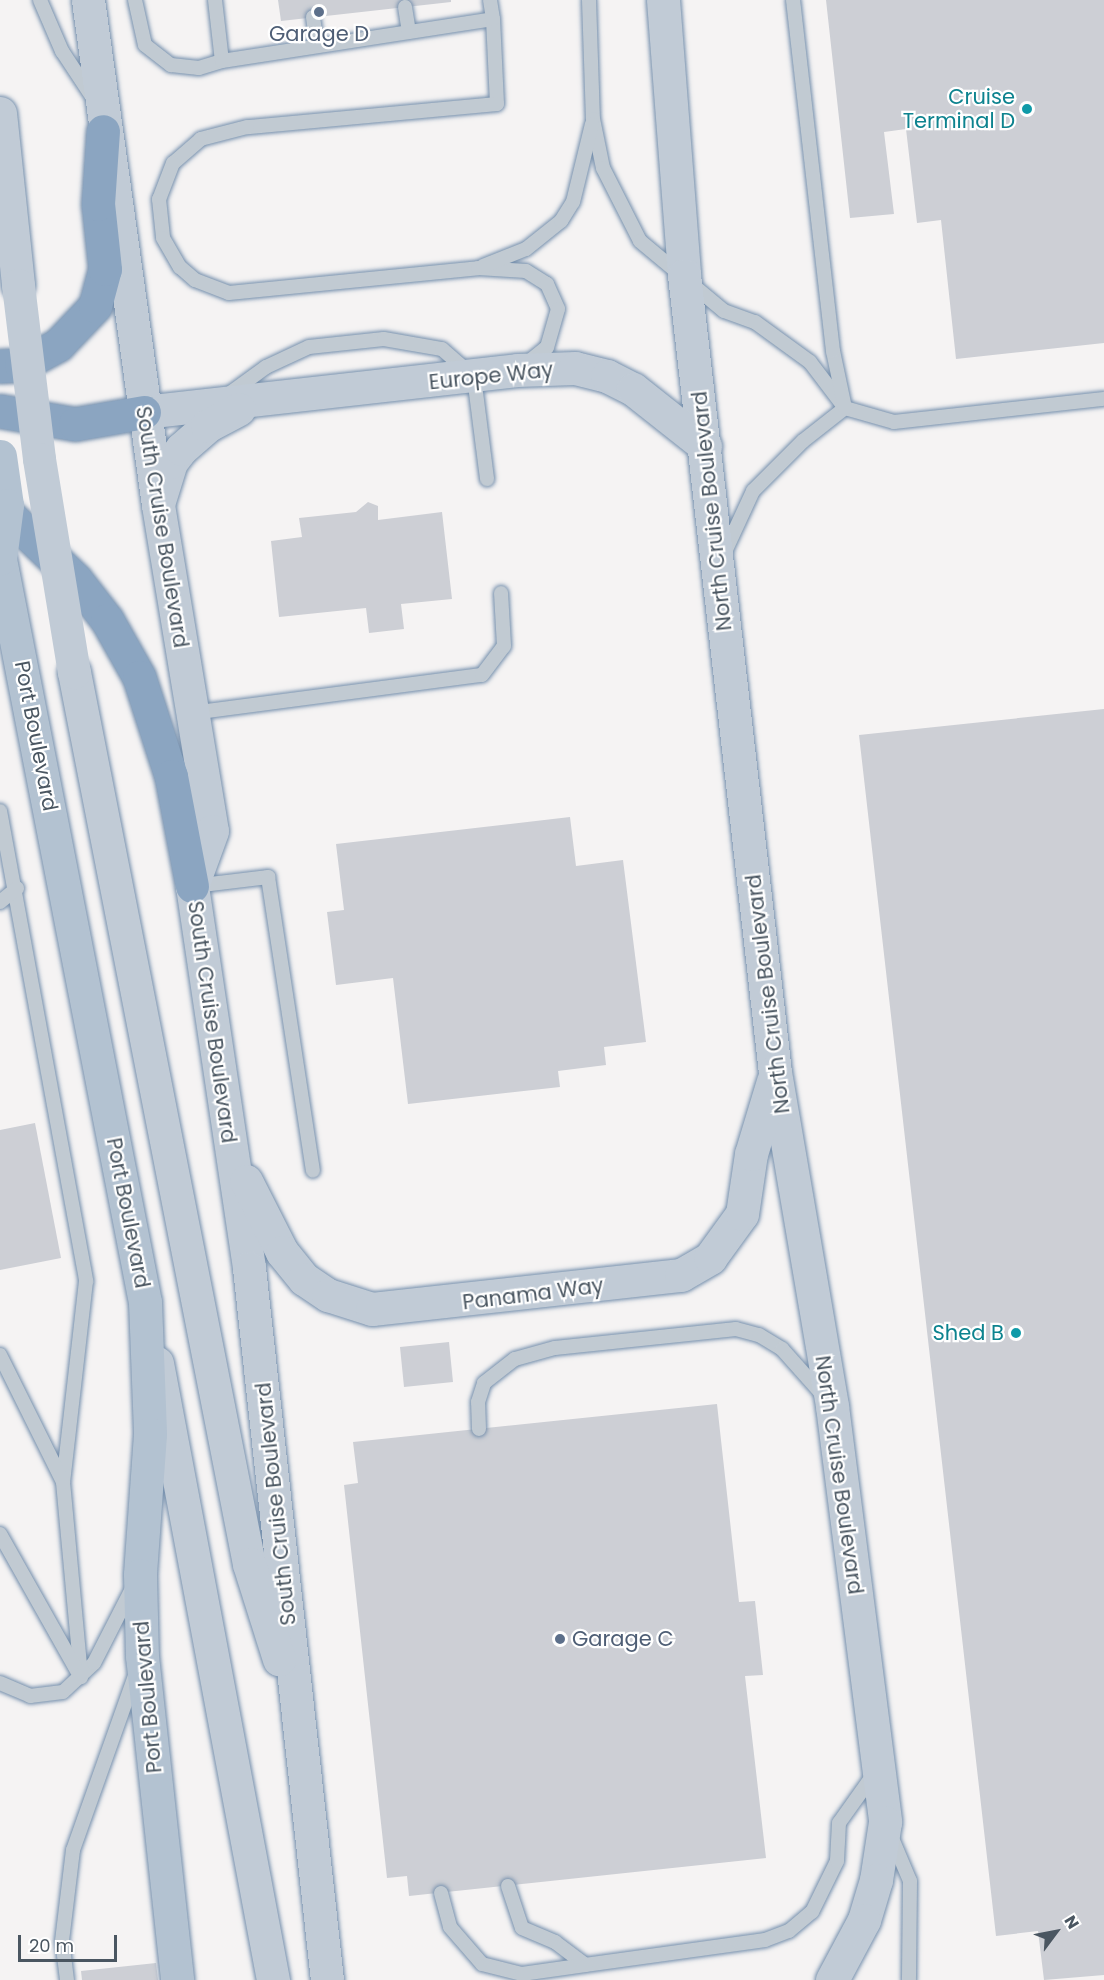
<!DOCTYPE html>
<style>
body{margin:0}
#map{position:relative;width:1104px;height:1980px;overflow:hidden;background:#f5f3f3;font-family:Poppins,sans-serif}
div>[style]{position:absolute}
.building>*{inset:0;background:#cdcfd5}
.roads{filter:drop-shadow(0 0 2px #7690ad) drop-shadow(0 0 2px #7690ad)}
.lane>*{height:14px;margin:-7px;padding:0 7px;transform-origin:7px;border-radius:7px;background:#c1cad2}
.secondary>*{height:33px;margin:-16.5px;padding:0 16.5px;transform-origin:16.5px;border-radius:16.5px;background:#c1cbd6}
.primary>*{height:33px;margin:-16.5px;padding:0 16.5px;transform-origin:16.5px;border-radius:16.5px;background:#b3c2d1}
.highway>*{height:33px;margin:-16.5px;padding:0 16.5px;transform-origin:16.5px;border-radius:16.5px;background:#8ba5c1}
.secondary-bridge>*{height:33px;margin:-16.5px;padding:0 16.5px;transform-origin:16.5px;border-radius:16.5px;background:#c1cbd6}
.primary-bridge>*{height:33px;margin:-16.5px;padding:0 16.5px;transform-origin:16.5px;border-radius:16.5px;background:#b3c2d1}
.dots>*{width:16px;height:16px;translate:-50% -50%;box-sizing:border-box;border:3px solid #fff;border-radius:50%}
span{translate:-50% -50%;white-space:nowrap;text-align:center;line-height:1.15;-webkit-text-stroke:4.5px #fff;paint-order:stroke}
.service-label{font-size:21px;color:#4e5e75}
.left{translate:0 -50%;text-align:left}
.culture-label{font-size:21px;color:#0d838f}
.right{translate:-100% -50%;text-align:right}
.street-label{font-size:21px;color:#4a5661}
.north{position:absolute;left:1026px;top:1902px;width:60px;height:60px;-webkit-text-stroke:4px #fff;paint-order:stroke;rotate:58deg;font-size:16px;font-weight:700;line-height:24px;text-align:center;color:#4a5661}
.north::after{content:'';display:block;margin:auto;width:21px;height:27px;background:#4a5661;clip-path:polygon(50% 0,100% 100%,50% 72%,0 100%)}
.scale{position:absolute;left:18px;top:1935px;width:99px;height:27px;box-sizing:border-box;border:3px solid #4a5661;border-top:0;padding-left:8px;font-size:18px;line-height:21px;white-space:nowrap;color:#4a5661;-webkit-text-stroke:4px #fff;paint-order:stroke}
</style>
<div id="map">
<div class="building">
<div style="clip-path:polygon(278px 0,451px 0,451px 2px,281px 21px)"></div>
<div style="clip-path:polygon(826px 0,1104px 0,1104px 343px,956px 359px,941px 220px,917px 223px,906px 129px,884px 132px,894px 214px,850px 218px)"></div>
<div style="clip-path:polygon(368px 502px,378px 506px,378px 520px,442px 512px,452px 599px,401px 604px,404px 629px,369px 633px,366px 608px,279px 617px,271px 541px,302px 537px,299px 518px,356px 512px)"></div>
<div style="clip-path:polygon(1104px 709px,1104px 1975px,1044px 1980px,1038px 1931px,996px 1936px,859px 735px)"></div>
<div style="clip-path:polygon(570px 817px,576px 866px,623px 860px,646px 1042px,604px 1047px,606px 1065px,558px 1071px,560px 1087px,408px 1104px,393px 978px,336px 985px,327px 912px,344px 910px,336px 844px)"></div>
<div style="clip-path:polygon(35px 1123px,61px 1258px,0 1270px,0 1130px)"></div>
<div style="clip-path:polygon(449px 1342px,453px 1382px,404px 1387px,400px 1347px)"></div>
<div style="clip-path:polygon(717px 1404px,739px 1602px,755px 1601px,763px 1675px,745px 1676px,766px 1858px,409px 1896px,407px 1876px,387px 1878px,344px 1485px,358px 1483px,353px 1442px)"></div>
<div style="clip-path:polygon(156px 1963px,158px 1980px,82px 1980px,81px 1971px)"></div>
</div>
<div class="roads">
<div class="lane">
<div style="left:40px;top:0;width:56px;rotate:66.7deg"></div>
<div style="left:62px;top:51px;width:53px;rotate:56.6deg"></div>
<div style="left:135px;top:0;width:46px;rotate:77.5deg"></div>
<div style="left:145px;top:45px;width:33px;rotate:38deg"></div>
<div style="left:171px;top:65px;width:28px;rotate:6deg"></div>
<div style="left:199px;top:68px;width:24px;rotate:-17deg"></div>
<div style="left:215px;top:0;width:61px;rotate:83.5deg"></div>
<div style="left:222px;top:61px;width:274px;rotate:-8.8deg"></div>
<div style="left:493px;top:19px;width:85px;rotate:87.3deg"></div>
<div style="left:497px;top:104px;width:251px;rotate:174.7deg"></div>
<div style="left:247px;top:127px;width:48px;rotate:165.4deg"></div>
<div style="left:201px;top:139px;width:37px;rotate:139deg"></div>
<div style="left:173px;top:163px;width:39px;rotate:111deg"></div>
<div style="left:159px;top:199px;width:39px;rotate:84deg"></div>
<div style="left:163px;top:238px;width:34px;rotate:60deg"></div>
<div style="left:180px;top:267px;width:20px;rotate:41deg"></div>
<div style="left:195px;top:280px;width:36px;rotate:21deg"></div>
<div style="left:229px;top:293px;width:250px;rotate:-5.7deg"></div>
<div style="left:478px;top:268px;width:48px;rotate:3.6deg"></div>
<div style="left:526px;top:271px;width:25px;rotate:32deg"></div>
<div style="left:547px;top:284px;width:27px;rotate:66deg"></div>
<div style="left:558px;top:309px;width:40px;rotate:106deg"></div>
<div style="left:547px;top:347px;width:27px;rotate:141deg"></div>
<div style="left:490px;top:0;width:19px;rotate:81deg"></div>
<div style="left:589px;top:0;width:119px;rotate:88.1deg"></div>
<div style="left:593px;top:119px;width:50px;rotate:78.5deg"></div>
<div style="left:603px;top:168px;width:82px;rotate:63.1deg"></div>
<div style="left:640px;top:241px;width:109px;rotate:39.8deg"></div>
<div style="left:724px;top:311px;width:33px;rotate:20deg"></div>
<div style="left:755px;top:322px;width:68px;rotate:36deg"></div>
<div style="left:810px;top:362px;width:58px;rotate:52.7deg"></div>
<div style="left:845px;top:408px;width:51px;rotate:15.9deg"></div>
<div style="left:894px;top:422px;width:211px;rotate:-6.3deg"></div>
<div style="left:405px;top:7px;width:25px;rotate:81deg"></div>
<div style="left:313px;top:17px;width:29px;rotate:82deg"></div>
<div style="left:483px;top:266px;width:46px;rotate:-21.6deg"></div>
<div style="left:526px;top:249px;width:45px;rotate:-38.7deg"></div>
<div style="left:561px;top:221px;width:22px;rotate:-58deg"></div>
<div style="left:573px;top:202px;width:80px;rotate:-76.3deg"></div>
<div style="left:229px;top:394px;width:46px;rotate:-36.1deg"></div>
<div style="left:266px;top:367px;width:47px;rotate:-24.9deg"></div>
<div style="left:309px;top:347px;width:75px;rotate:-6.1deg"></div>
<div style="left:384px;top:339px;width:59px;rotate:9.8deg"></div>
<div style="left:442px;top:349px;width:43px;rotate:41.2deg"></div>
<div style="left:474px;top:377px;width:103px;rotate:82.7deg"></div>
<div style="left:723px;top:556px;width:72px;rotate:-65.2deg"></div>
<div style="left:753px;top:491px;width:71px;rotate:-45deg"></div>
<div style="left:803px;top:441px;width:53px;rotate:-38.2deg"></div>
<div style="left:845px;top:408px;width:58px;rotate:-101.9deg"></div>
<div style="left:833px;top:351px;width:353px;rotate:-96.5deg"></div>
<div style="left:192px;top:713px;width:292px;rotate:-7.5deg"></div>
<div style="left:482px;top:675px;width:36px;rotate:-53deg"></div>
<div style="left:504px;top:646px;width:53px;rotate:-93.2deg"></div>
<div style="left:0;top:811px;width:478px;rotate:79.6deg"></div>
<div style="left:86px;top:1281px;width:202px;rotate:96.5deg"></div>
<div style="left:63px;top:1482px;width:196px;rotate:84.7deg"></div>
<div style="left:194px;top:886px;width:75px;rotate:-6.9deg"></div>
<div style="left:268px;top:877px;width:297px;rotate:81.3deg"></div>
<div style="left:0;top:902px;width:22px;rotate:-39deg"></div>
<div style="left:0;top:1355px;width:142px;rotate:63.6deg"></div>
<div style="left:479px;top:1429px;width:27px;rotate:-92deg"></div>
<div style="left:478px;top:1402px;width:20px;rotate:-72deg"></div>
<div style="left:484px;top:1383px;width:39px;rotate:-38deg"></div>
<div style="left:515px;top:1359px;width:41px;rotate:-15.4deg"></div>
<div style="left:555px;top:1348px;width:182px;rotate:-6deg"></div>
<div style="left:736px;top:1329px;width:24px;rotate:15deg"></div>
<div style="left:759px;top:1335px;width:27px;rotate:31deg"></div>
<div style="left:782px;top:1349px;width:62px;rotate:48.3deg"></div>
<div style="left:0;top:1534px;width:163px;rotate:60.6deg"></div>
<div style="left:0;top:1683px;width:33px;rotate:23deg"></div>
<div style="left:30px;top:1696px;width:33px;rotate:-7deg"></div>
<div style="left:63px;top:1692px;width:42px;rotate:-43.1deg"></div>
<div style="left:94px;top:1663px;width:88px;rotate:-62.9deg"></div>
<div style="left:891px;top:1836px;width:49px;rotate:67.1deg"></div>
<div style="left:910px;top:1881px;width:99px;rotate:90.6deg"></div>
<div style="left:508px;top:1886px;width:44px;rotate:71.6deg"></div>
<div style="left:522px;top:1928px;width:36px;rotate:23deg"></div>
<div style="left:555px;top:1942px;width:38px;rotate:37deg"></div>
<div style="left:585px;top:1965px;width:182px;rotate:-7.9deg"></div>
<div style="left:765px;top:1940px;width:26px;rotate:-21deg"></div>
<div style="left:789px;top:1931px;width:30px;rotate:-40deg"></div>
<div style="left:812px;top:1912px;width:57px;rotate:-63.9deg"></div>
<div style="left:837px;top:1861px;width:38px;rotate:-87deg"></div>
<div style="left:839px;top:1823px;width:60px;rotate:-54.5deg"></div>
<div style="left:441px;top:1893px;width:35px;rotate:75deg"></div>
<div style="left:450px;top:1927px;width:49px;rotate:49.1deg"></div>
<div style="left:482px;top:1964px;width:41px;rotate:14deg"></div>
<div style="left:522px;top:1974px;width:64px;rotate:-8.1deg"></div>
<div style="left:67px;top:1980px;width:39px;rotate:-97deg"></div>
<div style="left:62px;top:1941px;width:92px;rotate:-83.1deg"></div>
<div style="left:73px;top:1850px;width:185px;rotate:-70.4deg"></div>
</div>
<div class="secondary">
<div style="left:88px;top:0;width:510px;rotate:82.11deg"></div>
<div style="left:158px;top:505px;width:330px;rotate:80.6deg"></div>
<div style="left:212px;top:831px;width:59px;rotate:110deg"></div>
<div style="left:192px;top:886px;width:386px;rotate:81.5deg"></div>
<div style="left:249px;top:1268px;width:716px;rotate:83.75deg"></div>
<div style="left:663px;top:0;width:276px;rotate:85.6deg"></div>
<div style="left:684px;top:275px;width:802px;rotate:83.49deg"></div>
<div style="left:775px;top:1072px;width:339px;rotate:80.3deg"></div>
<div style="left:832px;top:1406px;width:419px;rotate:82.7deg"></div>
<div style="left:885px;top:1822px;width:59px;rotate:98.8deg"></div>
<div style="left:876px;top:1880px;width:42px;rotate:106.7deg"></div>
<div style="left:864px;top:1920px;width:68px;rotate:118.1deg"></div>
<div style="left:0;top:113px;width:173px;rotate:84deg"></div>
<div style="left:144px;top:412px;width:375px;rotate:-6.4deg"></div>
<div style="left:517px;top:370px;width:58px;rotate:-2deg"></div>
<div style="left:575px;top:368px;width:33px;rotate:14deg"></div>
<div style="left:607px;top:376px;width:29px;rotate:27deg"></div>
<div style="left:633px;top:389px;width:92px;rotate:38.4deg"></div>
<div style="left:159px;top:501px;width:41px;rotate:-72.9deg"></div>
<div style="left:171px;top:462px;width:16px;rotate:-52deg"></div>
<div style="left:181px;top:449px;width:35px;rotate:-41deg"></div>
<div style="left:207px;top:426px;width:36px;rotate:-28deg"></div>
<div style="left:74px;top:672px;width:909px;rotate:78.9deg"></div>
<div style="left:249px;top:1564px;width:100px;rotate:72.5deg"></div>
<div style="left:246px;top:1181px;width:80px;rotate:63.1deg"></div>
<div style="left:282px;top:1252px;width:35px;rotate:51deg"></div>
<div style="left:304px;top:1279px;width:29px;rotate:34deg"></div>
<div style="left:328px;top:1295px;width:46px;rotate:17.7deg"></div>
<div style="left:372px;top:1309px;width:311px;rotate:-6.3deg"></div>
<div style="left:681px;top:1275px;width:34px;rotate:-30deg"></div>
<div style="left:710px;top:1258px;width:54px;rotate:-54deg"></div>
<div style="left:742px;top:1214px;width:61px;rotate:-81.5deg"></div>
<div style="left:751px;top:1154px;width:76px;rotate:-73.2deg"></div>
<div style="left:157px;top:1363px;width:628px;rotate:79.35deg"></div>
</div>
<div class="primary">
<div style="left:0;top:559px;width:757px;rotate:78.96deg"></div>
<div style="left:145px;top:1302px;width:132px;rotate:87.8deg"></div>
<div style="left:150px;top:1434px;width:141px;rotate:94.1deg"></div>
<div style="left:140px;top:1575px;width:81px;rotate:88.6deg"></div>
<div style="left:142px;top:1656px;width:326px;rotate:83.8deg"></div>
</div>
<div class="highway">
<div style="left:0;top:366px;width:21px;rotate:-3deg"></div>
<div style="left:21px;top:365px;width:42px;rotate:-28.4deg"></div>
<div style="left:58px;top:345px;width:54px;rotate:-46.5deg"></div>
<div style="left:95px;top:306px;width:38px;rotate:-75deg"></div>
<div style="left:105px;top:269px;width:65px;rotate:-96.1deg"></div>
<div style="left:98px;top:204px;width:73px;rotate:-86.1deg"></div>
<div style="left:0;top:411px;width:76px;rotate:9.8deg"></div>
<div style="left:75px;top:424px;width:70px;rotate:-9.9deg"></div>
<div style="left:0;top:507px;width:105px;rotate:43.8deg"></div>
<div style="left:76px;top:580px;width:51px;rotate:52.2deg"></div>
<div style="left:107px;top:620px;width:65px;rotate:60.7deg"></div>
<div style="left:139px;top:677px;width:104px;rotate:72.1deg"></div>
<div style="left:171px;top:776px;width:112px;rotate:79.2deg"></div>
</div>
</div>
<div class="secondary-bridge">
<div style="left:18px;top:285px;width:175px;rotate:83.1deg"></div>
<div style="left:39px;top:459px;width:216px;rotate:80.7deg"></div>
</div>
<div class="primary-bridge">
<div style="left:0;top:456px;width:49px;rotate:81.9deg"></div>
<div style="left:7px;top:505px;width:54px;rotate:97.4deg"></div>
</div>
<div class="dots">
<div style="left:319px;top:12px;background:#5c6f8a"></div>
<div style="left:1027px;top:109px;background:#0f9aa8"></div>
<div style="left:1016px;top:1333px;background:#0f9aa8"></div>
<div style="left:560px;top:1639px;background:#5c6f8a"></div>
</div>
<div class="service-label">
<span style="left:319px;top:34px">Garage D</span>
<span class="left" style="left:572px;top:1639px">Garage C</span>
</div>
<div class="culture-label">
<span class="right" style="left:1015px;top:109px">Cruise<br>Terminal D</span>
<span class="right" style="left:1004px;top:1333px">Shed B</span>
</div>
<div class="street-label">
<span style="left:491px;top:376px;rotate:-6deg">Europe Way</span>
<span style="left:712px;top:511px;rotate:-96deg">North Cruise Boulevard</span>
<span style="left:162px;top:527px;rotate:81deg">South Cruise Boulevard</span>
<span style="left:36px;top:736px;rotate:79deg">Port Boulevard</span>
<span style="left:768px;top:994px;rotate:-97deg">North Cruise Boulevard</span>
<span style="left:212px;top:1022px;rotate:82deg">South Cruise Boulevard</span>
<span style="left:128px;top:1213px;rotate:79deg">Port Boulevard</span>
<span style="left:533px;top:1294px;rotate:-7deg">Panama Way</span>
<span style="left:839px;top:1475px;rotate:82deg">North Cruise Boulevard</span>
<span style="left:276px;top:1504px;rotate:-96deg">South Cruise Boulevard</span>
<span style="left:148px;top:1697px;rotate:-95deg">Port Boulevard</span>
</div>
<div class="north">N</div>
<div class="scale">20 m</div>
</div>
